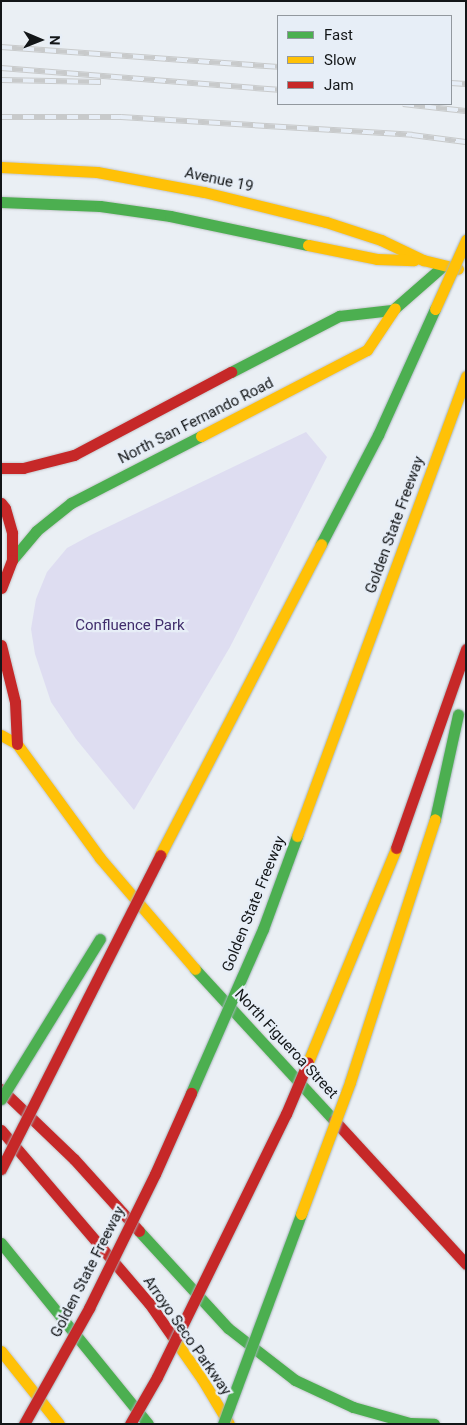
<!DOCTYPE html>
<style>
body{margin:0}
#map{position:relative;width:467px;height:1425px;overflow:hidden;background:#eaeff4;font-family:Roboto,sans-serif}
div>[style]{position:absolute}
.green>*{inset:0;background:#deddf1}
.roads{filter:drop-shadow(0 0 1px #c3c6ca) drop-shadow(0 0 1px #c3c6ca)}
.fast>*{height:11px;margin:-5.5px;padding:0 5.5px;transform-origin:5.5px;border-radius:5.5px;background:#4caf50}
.slow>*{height:11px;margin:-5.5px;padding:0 5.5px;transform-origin:5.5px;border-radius:5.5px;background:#ffc107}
.jam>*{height:11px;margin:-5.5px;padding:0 5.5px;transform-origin:5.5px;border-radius:5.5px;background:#c62828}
.rail>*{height:5.5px;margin-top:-2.75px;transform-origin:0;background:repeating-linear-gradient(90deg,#e7eef7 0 11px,#c8cacb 0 22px);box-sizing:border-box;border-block:1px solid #c8cacb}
.bridges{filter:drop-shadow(0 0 1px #a7b5bd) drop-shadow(0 0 1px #a7b5bd)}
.fast-bridge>*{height:11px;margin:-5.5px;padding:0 5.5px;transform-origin:5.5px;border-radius:5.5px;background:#4caf50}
.slow-bridge>*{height:11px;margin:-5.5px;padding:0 5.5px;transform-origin:5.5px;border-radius:5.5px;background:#ffc107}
.jam-bridge>*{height:11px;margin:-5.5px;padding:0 5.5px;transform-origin:5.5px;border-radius:5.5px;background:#c62828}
span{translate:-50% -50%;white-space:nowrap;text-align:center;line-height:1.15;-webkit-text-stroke:4.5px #e7eef7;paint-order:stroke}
.street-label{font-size:15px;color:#131618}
.park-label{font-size:15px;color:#412e6c}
.frame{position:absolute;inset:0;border:2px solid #131618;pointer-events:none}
.legend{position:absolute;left:277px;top:15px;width:175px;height:90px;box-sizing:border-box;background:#e7eef7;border:1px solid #92989e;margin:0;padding:6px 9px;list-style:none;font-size:15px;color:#131618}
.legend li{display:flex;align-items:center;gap:10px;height:25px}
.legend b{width:25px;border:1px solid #92989e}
.north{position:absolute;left:15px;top:15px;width:50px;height:50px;-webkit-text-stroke:4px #e7eef7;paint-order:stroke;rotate:91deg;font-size:14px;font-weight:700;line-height:20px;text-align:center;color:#131618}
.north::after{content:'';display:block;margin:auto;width:18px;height:22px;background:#131618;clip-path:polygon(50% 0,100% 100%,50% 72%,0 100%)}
</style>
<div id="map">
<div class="green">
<div style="clip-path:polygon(306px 432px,327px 457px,230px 647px,134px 810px,76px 739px,51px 702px,35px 654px,31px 629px,36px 599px,47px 572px,67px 548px,91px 535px)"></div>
</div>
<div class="roads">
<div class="fast">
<div style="left:1px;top:202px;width:99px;rotate:2.3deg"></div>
<div style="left:100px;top:206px;width:71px;rotate:8.1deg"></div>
<div style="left:170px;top:216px;width:141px;rotate:11.9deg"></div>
<div style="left:395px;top:308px;width:64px;rotate:-41.2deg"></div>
<div style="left:231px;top:372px;width:122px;rotate:-27.4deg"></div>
<div style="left:339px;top:316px;width:53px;rotate:-6.5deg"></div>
<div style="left:12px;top:560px;width:38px;rotate:-50deg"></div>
<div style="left:36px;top:531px;width:45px;rotate:-38.7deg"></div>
<div style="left:71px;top:503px;width:146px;rotate:-27.3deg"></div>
<div style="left:195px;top:969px;width:205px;rotate:47.4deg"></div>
<div style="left:139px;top:1231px;width:132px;rotate:47.5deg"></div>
<div style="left:228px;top:1328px;width:85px;rotate:37.8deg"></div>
<div style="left:295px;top:1380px;width:64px;rotate:25deg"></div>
<div style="left:353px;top:1407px;width:59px;rotate:15.7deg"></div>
<div style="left:410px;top:1423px;width:24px;rotate:2deg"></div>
<div style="left:1px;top:1243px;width:233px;rotate:50.9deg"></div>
</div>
<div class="slow">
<div style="left:1px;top:167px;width:96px;rotate:3deg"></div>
<div style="left:97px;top:172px;width:109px;rotate:10.6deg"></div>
<div style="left:204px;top:192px;width:126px;rotate:13.8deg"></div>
<div style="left:326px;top:222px;width:58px;rotate:18.1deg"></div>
<div style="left:381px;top:240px;width:47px;rotate:25.5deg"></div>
<div style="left:423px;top:260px;width:36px;rotate:14deg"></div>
<div style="left:308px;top:245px;width:70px;rotate:11.5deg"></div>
<div style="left:377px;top:259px;width:37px;rotate:2deg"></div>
<div style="left:201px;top:436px;width:187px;rotate:-27.4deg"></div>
<div style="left:367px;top:350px;width:50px;rotate:-56.3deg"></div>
<div style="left:1px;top:735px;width:18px;rotate:29deg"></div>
<div style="left:17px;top:744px;width:141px;rotate:53.9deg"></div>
<div style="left:100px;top:858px;width:146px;rotate:49.4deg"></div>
<div style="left:172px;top:1336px;width:52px;rotate:55.1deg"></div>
<div style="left:202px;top:1379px;width:52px;rotate:59deg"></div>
<div style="left:1px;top:1351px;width:93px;rotate:51.5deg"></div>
</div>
<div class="jam">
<div style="left:1px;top:468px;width:22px"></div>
<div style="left:23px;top:468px;width:53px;rotate:-14.3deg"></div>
<div style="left:74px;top:455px;width:178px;rotate:-27.9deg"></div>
<div style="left:1px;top:503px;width:6px;rotate:51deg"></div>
<div style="left:5px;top:508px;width:26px;rotate:74deg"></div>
<div style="left:12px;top:533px;width:27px;rotate:90deg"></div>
<div style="left:12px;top:560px;width:30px;rotate:111deg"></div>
<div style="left:1px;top:645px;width:59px;rotate:76.2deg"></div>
<div style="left:15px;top:702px;width:42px;rotate:87.3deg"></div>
<div style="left:1px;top:1089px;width:101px;rotate:43.8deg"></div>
<div style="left:74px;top:1159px;width:97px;rotate:47.9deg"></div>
<div style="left:334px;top:1120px;width:195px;rotate:47.5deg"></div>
<div style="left:1px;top:1130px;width:228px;rotate:49.5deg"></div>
<div style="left:149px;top:1303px;width:40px;rotate:55.1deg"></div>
</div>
</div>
<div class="rail">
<div style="left:1px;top:47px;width:278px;rotate:4.1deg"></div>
<div style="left:1px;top:68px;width:278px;rotate:4.5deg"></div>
<div style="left:1px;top:80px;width:100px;rotate:1.1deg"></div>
<div style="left:451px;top:83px;width:15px;rotate:4deg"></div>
<div style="left:403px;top:104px;width:63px;rotate:6.3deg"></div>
<div style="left:1px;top:117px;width:120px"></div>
<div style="left:121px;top:117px;width:292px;rotate:3.5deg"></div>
<div style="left:412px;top:135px;width:54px;rotate:7.4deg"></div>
</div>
<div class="bridges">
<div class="fast-bridge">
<div style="left:321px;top:544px;width:123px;rotate:-62.4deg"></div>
<div style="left:378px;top:435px;width:138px;rotate:-65.7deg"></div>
<div style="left:435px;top:819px;width:107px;rotate:-77.6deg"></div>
<div style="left:191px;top:1093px;width:179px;rotate:-66.3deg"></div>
<div style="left:263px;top:929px;width:99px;rotate:-69.9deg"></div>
<div style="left:1px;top:1099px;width:188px;rotate:-58.3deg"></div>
<div style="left:223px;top:1424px;width:224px;rotate:-69.6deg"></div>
</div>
<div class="slow-bridge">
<div style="left:435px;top:309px;width:76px;rotate:-65.8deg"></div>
<div style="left:297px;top:836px;width:490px;rotate:-69.8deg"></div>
<div style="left:160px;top:855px;width:350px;rotate:-62.6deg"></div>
<div style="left:308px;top:1062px;width:231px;rotate:-67.6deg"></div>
<div style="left:301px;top:1214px;width:141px;rotate:-69.6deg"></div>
<div style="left:350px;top:1082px;width:276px;rotate:-72.1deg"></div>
</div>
<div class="jam-bridge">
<div style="left:396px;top:848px;width:211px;rotate:-70.6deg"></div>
<div style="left:1px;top:1169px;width:352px;rotate:-63.1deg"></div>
<div style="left:24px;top:1424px;width:133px;rotate:-60.7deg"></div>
<div style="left:89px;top:1308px;width:149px;rotate:-63.8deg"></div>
<div style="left:155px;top:1174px;width:89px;rotate:-66deg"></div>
<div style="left:130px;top:1424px;width:54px;rotate:-60.1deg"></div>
<div style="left:157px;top:1377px;width:293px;rotate:-63.9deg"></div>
<div style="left:286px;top:1114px;width:56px;rotate:-67.1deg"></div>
</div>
</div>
<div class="street-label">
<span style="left:219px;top:180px;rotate:12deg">Avenue 19</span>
<span style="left:196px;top:421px;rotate:-27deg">North San Fernando Road</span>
<span style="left:395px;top:525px;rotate:-70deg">Golden State Freeway</span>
<span style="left:254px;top:904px;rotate:-68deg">Golden State Freeway</span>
<span style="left:286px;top:1044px;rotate:47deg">North Figueroa Street</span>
<span style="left:88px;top:1272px;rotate:-63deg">Golden State Freeway</span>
<span style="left:187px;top:1336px;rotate:55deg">Arroyo Seco Parkway</span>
</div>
<div class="park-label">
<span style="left:130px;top:626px">Confluence Park</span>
</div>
<div class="frame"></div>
<ul class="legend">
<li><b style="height:6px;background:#4caf50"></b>Fast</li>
<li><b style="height:6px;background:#ffc107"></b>Slow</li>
<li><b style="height:6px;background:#c62828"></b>Jam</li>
</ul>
<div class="north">N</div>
</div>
